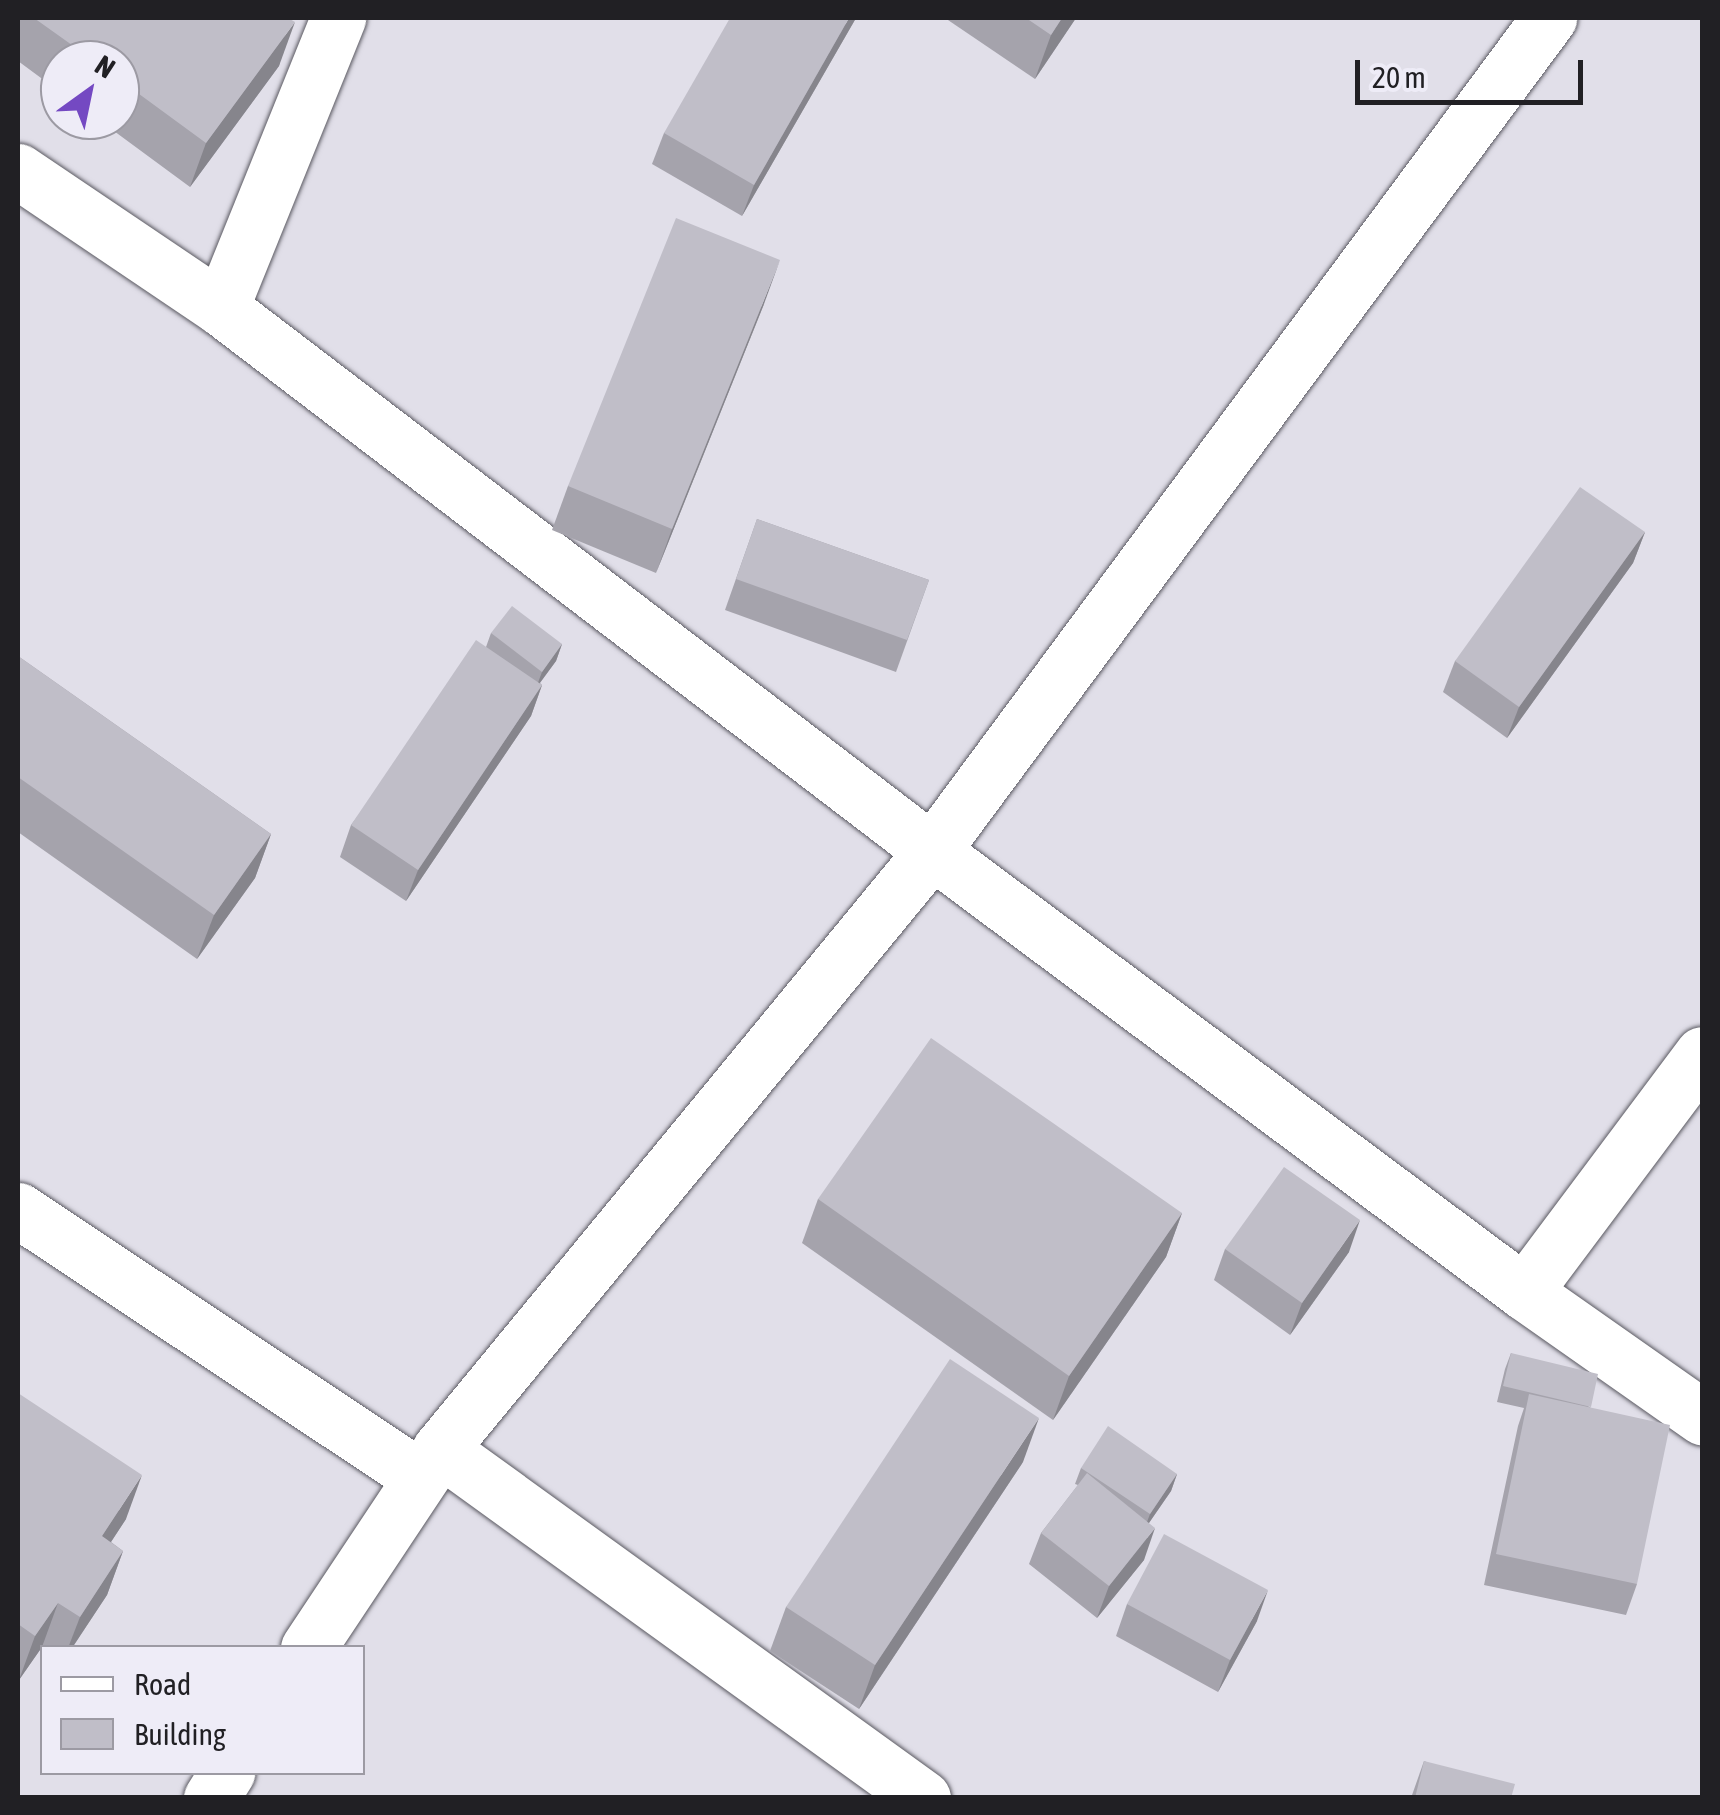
<!DOCTYPE html>
<style>
body{margin:0}
#map{position:relative;width:1720px;height:1815px;overflow:hidden;background:#e1dfe9;font-family:"Asap Condensed",sans-serif}
div>[style]{position:absolute}
.roads{filter:drop-shadow(0 0 2px #5a5961) drop-shadow(0 0 2px #5a5961)}
.minor>*{height:55px;margin:-27.5px;padding:0 27.5px;transform-origin:27.5px;border-radius:27.5px;background:#fff}
.wall>*{inset:0;background:#a5a3ac}
.shaded-wall>*{inset:0;background:#86858c}
.building>*{inset:0;background:#c0bec8}
span{translate:-50% -50%;white-space:nowrap;text-align:center;line-height:1.15;-webkit-text-stroke:9px #eeecf7;paint-order:stroke}
.frame{position:absolute;inset:0;border:20px solid #212024;pointer-events:none}
.legend{position:absolute;left:40px;top:1645px;width:325px;height:130px;box-sizing:border-box;background:#eeecf7;border:2px solid #9c9aa3;margin:0;padding:12px 18px;list-style:none;font-size:30px;color:#212024}
.legend li{display:flex;align-items:center;gap:20px;height:50px}
.legend b{width:50px;border:2px solid #9c9aa3}
.north{position:absolute;left:40px;top:40px;width:100px;height:100px;box-sizing:border-box;background:#eeecf7;border:2px solid #9c9aa3;border-radius:50%;rotate:33deg;font-size:28px;font-weight:700;line-height:40px;text-align:center;color:#212024}
.north::after{content:'';display:block;margin:auto;width:35px;height:45px;background:#7449c2;clip-path:polygon(50% 0,100% 100%,50% 72%,0 100%)}
.scale{position:absolute;left:1355px;top:60px;width:228px;height:45px;box-sizing:border-box;border:5px solid #212024;border-top:0;padding-left:12px;font-size:30px;line-height:35px;white-space:nowrap;color:#212024;-webkit-text-stroke:8px #eeecf7;paint-order:stroke}
</style>
<div id="map">
<div class="roads">
<div class="minor">
<div style="left:18px;top:171px;width:245px;rotate:34deg"></div>
<div style="left:221px;top:308px;width:895px;rotate:37.37deg"></div>
<div style="left:932px;top:851px;width:738px;rotate:36.68deg"></div>
<div style="left:1524px;top:1292px;width:218px;rotate:35.1deg"></div>
<div style="left:221px;top:308px;width:313px;rotate:-68deg"></div>
<div style="left:18px;top:1210px;width:481px;rotate:33.6deg"></div>
<div style="left:1524px;top:1292px;width:297px;rotate:-53.2deg"></div>
<div style="left:440px;top:1449px;width:596px;rotate:35.85deg"></div>
<div style="left:308px;top:1648px;width:239px;rotate:-56.4deg"></div>
<div style="left:440px;top:1449px;width:774px;rotate:-50.55deg"></div>
<div style="left:932px;top:851px;width:1037px;rotate:-53.47deg"></div>
<div style="left:211px;top:1798px;width:31px;rotate:-58deg"></div>
</div>
</div>
<div class="wall">
<div style="clip-path:polygon(18px 18px,288px 18px,279px 66px,190px 187px,99px 120px,120px 120px,120px 60px,60px 60px,60px 92px,18px 61px)"></div>
<div style="clip-path:polygon(856px 18px,742px 216px,652px 164px,664px 133px)"></div>
<div style="clip-path:polygon(945px 18px,1076px 18px,1035px 79px)"></div>
<div style="clip-path:polygon(764px 304px,656px 573px,552px 530px,568px 486px)"></div>
<div style="clip-path:polygon(757px 519px,929px 580px,896px 672px,725px 610px)"></div>
<div style="clip-path:polygon(1645px 532px,1633px 563px,1507px 738px,1443px 692px,1455px 661px)"></div>
<div style="clip-path:polygon(491px 633px,562px 644px,556px 661px,540px 683px,542px 685px,531px 716px,406px 901px,340px 857px,351px 825px,486px 647px)"></div>
<div style="clip-path:polygon(18px 656px,271px 834px,255px 878px,197px 959px,18px 832px)"></div>
<div style="clip-path:polygon(818px 1199px,1182px 1213px,1166px 1257px,1053px 1420px,802px 1243px)"></div>
<div style="clip-path:polygon(1225px 1249px,1349px 1252px,1290px 1335px,1214px 1280px)"></div>
<div style="clip-path:polygon(1511px 1353px,1591px 1408px,1637px 1584px,1626px 1615px,1484px 1585px,1518px 1426px,1524px 1408px,1497px 1402px,1505px 1369px)"></div>
<div style="clip-path:polygon(18px 1393px,126px 1519px,111px 1542px,123px 1551px,107px 1595px,72px 1648px,42px 1647px,19px 1680px)"></div>
<div style="clip-path:polygon(1023px 1462px,859px 1709px,770px 1651px,786px 1607px)"></div>
<div style="clip-path:polygon(1081px 1468px,1177px 1474px,1171px 1491px,1149px 1523px,1144px 1560px,1097px 1618px,1029px 1564px,1041px 1533px,1078px 1485px,1075px 1484px)"></div>
<div style="clip-path:polygon(1127px 1604px,1257px 1621px,1218px 1692px,1116px 1636px)"></div>
<div style="clip-path:polygon(1424px 1761px,1511px 1798px,1411px 1798px)"></div>
</div>
<div class="shaded-wall">
<div style="clip-path:polygon(849px 18px,856px 18px,742px 216px,754px 185px)"></div>
<div style="clip-path:polygon(1062px 18px,1076px 18px,1035px 79px,1051px 35px)"></div>
<div style="clip-path:polygon(295px 22px,279px 66px,190px 187px,206px 143px)"></div>
<div style="clip-path:polygon(780px 260px,764px 304px,656px 573px,672px 529px)"></div>
<div style="clip-path:polygon(1645px 532px,1633px 563px,1507px 738px,1519px 707px)"></div>
<div style="clip-path:polygon(562px 644px,556px 661px,536px 688px,542px 672px)"></div>
<div style="clip-path:polygon(542px 685px,531px 716px,406px 901px,418px 870px)"></div>
<div style="clip-path:polygon(271px 834px,255px 878px,197px 959px,214px 915px)"></div>
<div style="clip-path:polygon(1182px 1213px,1166px 1257px,1053px 1420px,1069px 1376px)"></div>
<div style="clip-path:polygon(1360px 1220px,1349px 1252px,1290px 1335px,1302px 1303px)"></div>
<div style="clip-path:polygon(1039px 1418px,1023px 1462px,859px 1709px,875px 1665px)"></div>
<div style="clip-path:polygon(1177px 1474px,1171px 1491px,1144px 1530px,1150px 1514px)"></div>
<div style="clip-path:polygon(142px 1475px,126px 1519px,86px 1580px,102px 1536px)"></div>
<div style="clip-path:polygon(1155px 1528px,1144px 1560px,1097px 1618px,1109px 1586px)"></div>
<div style="clip-path:polygon(123px 1551px,107px 1595px,72px 1648px,68px 1648px,80px 1617px)"></div>
<div style="clip-path:polygon(1268px 1590px,1257px 1621px,1218px 1692px,1230px 1660px)"></div>
<div style="clip-path:polygon(58px 1603px,42px 1647px,19px 1680px,35px 1636px)"></div>
</div>
<div class="building">
<div style="clip-path:polygon(34px 18px,288px 18px,295px 22px,206px 143px,120px 80px,120px 60px,93px 60px)"></div>
<div style="clip-path:polygon(730px 18px,849px 18px,754px 185px,664px 133px)"></div>
<div style="clip-path:polygon(1026px 18px,1062px 18px,1051px 35px)"></div>
<div style="clip-path:polygon(676px 218px,780px 260px,672px 529px,568px 486px)"></div>
<div style="clip-path:polygon(1580px 487px,1645px 532px,1519px 707px,1455px 661px)"></div>
<div style="clip-path:polygon(757px 519px,929px 580px,907px 640px,736px 579px)"></div>
<div style="clip-path:polygon(512px 606px,562px 644px,542px 672px,491px 633px)"></div>
<div style="clip-path:polygon(476px 640px,542px 685px,418px 870px,351px 825px)"></div>
<div style="clip-path:polygon(18px 656px,271px 834px,214px 915px,18px 777px)"></div>
<div style="clip-path:polygon(931px 1038px,1182px 1213px,1069px 1376px,818px 1199px)"></div>
<div style="clip-path:polygon(1284px 1167px,1360px 1220px,1302px 1303px,1225px 1249px)"></div>
<div style="clip-path:polygon(1511px 1353px,1598px 1374px,1591px 1407px,1503px 1386px)"></div>
<div style="clip-path:polygon(950px 1359px,1039px 1418px,875px 1665px,786px 1607px)"></div>
<div style="clip-path:polygon(18px 1393px,142px 1475px,102px 1536px,123px 1551px,80px 1617px,58px 1603px,35px 1636px,18px 1624px)"></div>
<div style="clip-path:polygon(1529px 1394px,1670px 1425px,1637px 1584px,1496px 1554px)"></div>
<div style="clip-path:polygon(1108px 1426px,1177px 1474px,1150px 1514px,1081px 1468px)"></div>
<div style="clip-path:polygon(1087px 1473px,1155px 1528px,1109px 1586px,1041px 1533px)"></div>
<div style="clip-path:polygon(1164px 1534px,1268px 1590px,1230px 1660px,1127px 1604px)"></div>
<div style="clip-path:polygon(1424px 1761px,1515px 1784px,1511px 1798px,1415px 1798px)"></div>
</div>
<div class="frame"></div>
<ul class="legend">
<li><b style="height:12px;background:#fff"></b>Road</li>
<li><b style="height:28px;background:#c0bec8"></b>Building</li>
</ul>
<div class="north">N</div>
<div class="scale">20 m</div>
</div>
